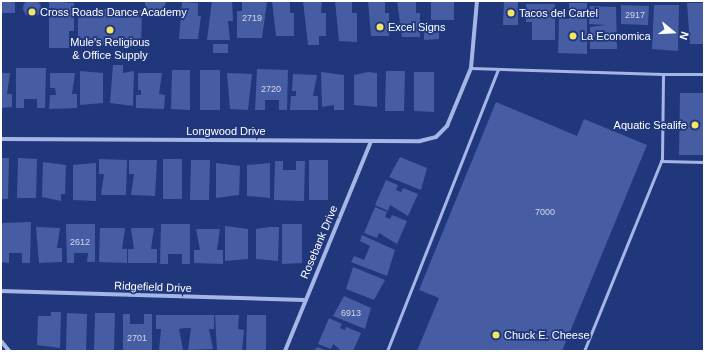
<!DOCTYPE html>
<style>
body{margin:0}
#map{position:relative;width:705px;height:352px;overflow:hidden;background:#21377c;font-family:Helvetica,sans-serif}
div>[style]{position:absolute}
.building>*{inset:0;background:#465da3}
.round{border-radius:50%}
.lane>*{height:3px;margin:-1.5px;padding:0 1.5px;transform-origin:1.5px;border-radius:1.5px;background:#a5b5e6}
.street>*{height:4px;margin:-2px;padding:0 2px;transform-origin:2px;border-radius:2px;background:#a5b5e6}
.dots>*{width:11px;height:11px;translate:-50% -50%;box-sizing:border-box;border:2px solid #21377c;border-radius:50%}
span{translate:-50% -50%;white-space:nowrap;text-align:center;line-height:1.15;-webkit-text-stroke:3.5px #21377c;paint-order:stroke}
.number-label{font-size:9px;color:#d1d6e8}
.number-label span{-webkit-text-stroke-width:0}
.poi-label{font-size:11px;color:#fff}
.left{translate:0 -50%;text-align:left}
.right{translate:-100% -50%;text-align:right}
.street-label{font-size:11px;color:#fff}
.frame{position:absolute;inset:0;border:2px solid #fff;pointer-events:none}
.north{position:absolute;left:653px;top:12px;width:40px;height:40px;-webkit-text-stroke:3px #21377c;paint-order:stroke;rotate:108deg;font-size:11px;font-weight:700;line-height:16px;text-align:center;color:#fff}
.north::after{content:'';display:block;margin:auto;width:14px;height:18px;background:#fff;clip-path:polygon(50% 0,100% 100%,50% 72%,0 100%)}
</style>
<div id="map">
<div class="building">
<div class="round" style="left:23px;top:-1px;width:18px;height:18px"></div>
<div style="clip-path:polygon(1px 1px,15px 1px,15px 13px,1px 13px)"></div>
<div style="clip-path:polygon(49px 1px,74px 3px,74px 31px,69px 31px,69px 48px,49px 48px)"></div>
<div style="clip-path:polygon(145px 1px,166px 1px,162px 16px,145px 16px)"></div>
<div style="clip-path:polygon(212px 1px,232px 1px,233px 21px,228px 21px,230px 40px,207px 40px)"></div>
<div style="clip-path:polygon(242px 1px,267px 2px,262px 38px,237px 38px,237px 11px,242px 11px)"></div>
<div style="clip-path:polygon(272px 1px,290px 1px,290px 13px,294px 13px,294px 36px,276px 36px)"></div>
<div style="clip-path:polygon(303px 1px,322px 1px,321px 13px,326px 13px,326px 36px,319px 36px,319px 45px,308px 45px)"></div>
<div style="clip-path:polygon(335px 1px,352px 1px,352px 13px,357px 13px,357px 42px,339px 41px)"></div>
<div style="clip-path:polygon(368px 1px,385px 1px,385px 13px,389px 13px,389px 36px,371px 36px)"></div>
<div style="clip-path:polygon(397px 1px,416px 1px,416px 13px,420px 13px,420px 37px,402px 37px)"></div>
<div style="clip-path:polygon(431px 1px,454px 1px,454px 20px,431px 20px)"></div>
<div style="clip-path:polygon(504px 1px,518px 1px,518px 25px,503px 25px)"></div>
<div style="clip-path:polygon(182px 2px,198px 3px,198px 16px,201px 16px,198px 39px,179px 39px)"></div>
<div style="clip-path:polygon(569px 3px,587px 3px,587px 54px,558px 53px,559px 18px,569px 19px)"></div>
<div style="clip-path:polygon(687px 3px,704px 3px,704px 44px,690px 44px)"></div>
<div style="clip-path:polygon(526px 4px,555px 4px,555px 40px,532px 40px,532px 22px,526px 22px)"></div>
<div style="clip-path:polygon(621px 5px,649px 6px,648px 25px,621px 24px)"></div>
<div style="clip-path:polygon(654px 5px,679px 5px,678px 51px,652px 49px)"></div>
<div style="clip-path:polygon(590px 6px,616px 7px,617px 49px,590px 49px,590px 27px,606px 25px,589px 24px)"></div>
<div style="clip-path:polygon(103px 9px,142px 10px,141px 46px,78px 44px,78px 16px,102px 17px)"></div>
<div style="clip-path:polygon(439px 24px,439px 39px,424px 40px,424px 25px)"></div>
<div style="clip-path:polygon(213px 44px,228px 44px,228px 53px,213px 53px)"></div>
<div style="clip-path:polygon(113px 65px,123px 65px,123px 73px,134px 71px,133px 106px,110px 103px)"></div>
<div style="clip-path:polygon(16px 68px,46px 68px,45px 108px,37px 108px,37px 99px,24px 99px,24px 108px,16px 108px)"></div>
<div style="clip-path:polygon(257px 69px,288px 70px,287px 110px,279px 110px,279px 100px,265px 100px,265px 110px,255px 110px)"></div>
<div style="clip-path:polygon(172px 70px,190px 70px,190px 110px,171px 109px)"></div>
<div style="clip-path:polygon(200px 70px,220px 70px,220px 110px,200px 110px)"></div>
<div style="clip-path:polygon(80px 71px,103px 73px,103px 103px,80px 105px)"></div>
<div style="clip-path:polygon(386px 71px,405px 71px,404px 111px,385px 111px)"></div>
<div style="clip-path:polygon(321px 72px,344px 75px,344px 110px,334px 110px,334px 105px,322px 107px)"></div>
<div style="clip-path:polygon(368px 72px,377px 73px,377px 107px,354px 105px,354px 75px)"></div>
<div style="clip-path:polygon(414px 72px,434px 72px,434px 112px,414px 111px)"></div>
<div style="clip-path:polygon(1px 73px,10px 73px,7px 94px,12px 94px,12px 107px,1px 108px)"></div>
<div style="clip-path:polygon(50px 73px,75px 73px,72px 94px,77px 94px,77px 108px,49px 109px,50px 95px,56px 95px,55px 88px,50px 88px)"></div>
<div style="clip-path:polygon(138px 73px,162px 73px,159px 94px,165px 95px,164px 109px,136px 108px,136px 95px,141px 95px,141px 90px,138px 90px)"></div>
<div style="clip-path:polygon(227px 73px,252px 74px,248px 110px,230px 109px)"></div>
<div style="clip-path:polygon(293px 74px,317px 75px,313px 96px,318px 96px,318px 110px,290px 110px,291px 96px,296px 96px,296px 91px,292px 91px)"></div>
<div style="clip-path:polygon(680px 93px,704px 93px,704px 155px,679px 155px)"></div>
<div style="clip-path:polygon(496px 102px,577px 136px,584px 119px,647px 145px,562px 351px,417px 351px,439px 298px,419px 290px)"></div>
<div style="clip-path:polygon(400px 157px,427px 168px,421px 190px,389px 177px)"></div>
<div style="clip-path:polygon(1px 158px,9px 158px,8px 199px,1px 199px)"></div>
<div style="clip-path:polygon(18px 158px,37px 159px,36px 198px,17px 198px)"></div>
<div style="clip-path:polygon(99px 159px,127px 160px,126px 195px,101px 195px,104px 174px,99px 174px)"></div>
<div style="clip-path:polygon(163px 159px,182px 159px,182px 199px,163px 199px)"></div>
<div style="clip-path:polygon(129px 160px,157px 160px,155px 196px,131px 195px,134px 174px,129px 174px)"></div>
<div style="clip-path:polygon(191px 160px,210px 160px,209px 200px,190px 200px)"></div>
<div style="clip-path:polygon(309px 160px,328px 160px,328px 200px,309px 200px)"></div>
<div style="clip-path:polygon(275px 161px,283px 161px,283px 170px,296px 170px,296px 161px,305px 161px,304px 201px,274px 200px)"></div>
<div style="clip-path:polygon(43px 162px,66px 165px,65px 194px,61px 194px,61px 201px,42px 197px)"></div>
<div style="clip-path:polygon(96px 163px,96px 201px,73px 200px,73px 165px)"></div>
<div style="clip-path:polygon(216px 163px,240px 166px,239px 195px,216px 198px)"></div>
<div style="clip-path:polygon(270px 163px,270px 198px,247px 196px,247px 165px)"></div>
<div style="clip-path:polygon(386px 180px,398px 185px,396px 190px,401px 192px,403px 188px,418px 194px,408px 216px,390px 205px,388px 211px,375px 205px)"></div>
<div style="clip-path:polygon(375px 207px,387px 212px,385px 217px,390px 219px,392px 215px,407px 221px,397px 244px,379px 233px,377px 238px,364px 233px)"></div>
<div style="clip-path:polygon(31px 222px,30px 263px,22px 263px,22px 253px,9px 253px,9px 263px,1px 262px,1px 223px)"></div>
<div style="clip-path:polygon(66px 224px,95px 224px,95px 262px,87px 262px,88px 253px,74px 253px,74px 263px,67px 263px)"></div>
<div style="clip-path:polygon(161px 224px,190px 224px,190px 264px,182px 264px,182px 254px,168px 254px,168px 264px,160px 264px)"></div>
<div style="clip-path:polygon(282px 224px,302px 224px,302px 263px,282px 264px)"></div>
<div style="clip-path:polygon(225px 226px,248px 229px,248px 259px,225px 261px)"></div>
<div style="clip-path:polygon(36px 227px,60px 228px,57px 248px,62px 248px,62px 262px,39px 263px)"></div>
<div style="clip-path:polygon(270px 227px,279px 227px,278px 261px,256px 259px,256px 229px)"></div>
<div style="clip-path:polygon(100px 228px,125px 228px,122px 249px,127px 249px,127px 263px,99px 262px)"></div>
<div style="clip-path:polygon(131px 228px,154px 228px,151px 249px,157px 249px,157px 263px,128px 263px,128px 249px,134px 249px)"></div>
<div style="clip-path:polygon(196px 229px,220px 229px,217px 250px,223px 250px,223px 264px,194px 263px,194px 250px,200px 250px)"></div>
<div style="clip-path:polygon(362px 235px,395px 250px,387px 276px,351px 262px,354px 256px,364px 260px,370px 246px,360px 241px)"></div>
<div style="clip-path:polygon(353px 267px,385px 280px,374px 300px,346px 289px)"></div>
<div style="clip-path:polygon(344px 296px,371px 308px,365px 329px,333px 316px)"></div>
<div style="clip-path:polygon(51px 312px,61px 312px,60px 348px,37px 345px,38px 316px,51px 316px)"></div>
<div style="clip-path:polygon(67px 313px,87px 314px,86px 351px,66px 351px)"></div>
<div style="clip-path:polygon(95px 313px,115px 313px,114px 351px,94px 351px)"></div>
<div style="clip-path:polygon(123px 314px,130px 314px,130px 324px,144px 324px,144px 314px,152px 314px,152px 351px,123px 351px)"></div>
<div style="clip-path:polygon(156px 315px,214px 315px,214px 329px,209px 329px,213px 349px,188px 350px,191px 328px,185px 328px,179px 329px,183px 350px,159px 350px,161px 329px,156px 329px)"></div>
<div style="clip-path:polygon(215px 315px,239px 315px,238px 329px,244px 330px,242px 351px,217px 351px)"></div>
<div style="clip-path:polygon(247px 315px,266px 315px,266px 351px,246px 351px)"></div>
<div style="clip-path:polygon(329px 318px,342px 324px,340px 328px,345px 330px,346px 327px,361px 333px,353px 351px,342px 351px,333px 344px,331px 349px,318px 344px)"></div>
<div style="clip-path:polygon(317px 347px,328px 351px,315px 351px)"></div>
</div>
<div class="lane">
<div style="left:471px;top:68px;width:192px;rotate:1.8deg"></div>
<div style="left:661px;top:161px;width:43px;rotate:1.3deg"></div>
<div style="left:387px;top:351px;width:303px;rotate:-68.5deg"></div>
<div style="left:584px;top:351px;width:207px;rotate:-67.9deg"></div>
<div style="left:662px;top:159px;width:85px;rotate:-89.3deg"></div>
<div style="left:663px;top:74px;width:41px"></div>
</div>
<div class="street">
<div style="left:1px;top:139px;width:419px;rotate:0.3deg"></div>
<div style="left:420px;top:141px;width:16px;rotate:-14deg"></div>
<div style="left:436px;top:137px;width:16px;rotate:-45deg"></div>
<div style="left:447px;top:126px;width:63px;rotate:-67.5deg"></div>
<div style="left:471px;top:68px;width:67px;rotate:-84.9deg"></div>
<div style="left:1px;top:291px;width:303px;rotate:1.7deg"></div>
<div style="left:1px;top:341px;width:13px;rotate:51deg"></div>
<div style="left:285px;top:351px;width:227px;rotate:-67.7deg"></div>
</div>
<div class="dots">
<div style="left:32px;top:12px;background:#f2e666"></div>
<div style="left:511px;top:13px;background:#f2e666"></div>
<div style="left:380px;top:27px;background:#f2e666"></div>
<div style="left:110px;top:30px;background:#f2e666"></div>
<div style="left:573px;top:36px;background:#f2e666"></div>
<div style="left:695px;top:125px;background:#f2e666"></div>
<div style="left:496px;top:335px;background:#f2e666"></div>
</div>
<div class="number-label">
<span style="left:635px;top:15px">2917</span>
<span style="left:252px;top:18px">2719</span>
<span style="left:271px;top:89px">2720</span>
<span style="left:545px;top:212px">7000</span>
<span style="left:80px;top:242px">2612</span>
<span style="left:351px;top:313px">6913</span>
<span style="left:137px;top:338px">2701</span>
</div>
<div class="poi-label">
<span class="left" style="left:40px;top:12px">Cross Roads Dance Academy</span>
<span class="left" style="left:519px;top:13px">Tacos del Cartel</span>
<span class="left" style="left:388px;top:27px">Excel Signs</span>
<span class="left" style="left:581px;top:36px">La Economica</span>
<span style="left:110px;top:49px">Mule's Religious<br>&amp; Office Supply</span>
<span class="right" style="left:687px;top:125px">Aquatic Sealife</span>
<span class="left" style="left:504px;top:335px">Chuck E. Cheese</span>
</div>
<div class="street-label">
<span style="left:226px;top:131px">Longwood Drive</span>
<span style="left:319px;top:242px;rotate:-67deg">Rosebank Drive</span>
<span style="left:153px;top:287px;rotate:2deg">Ridgefield Drive</span>
</div>
<div class="frame"></div>
<div class="north">N</div>
</div>
